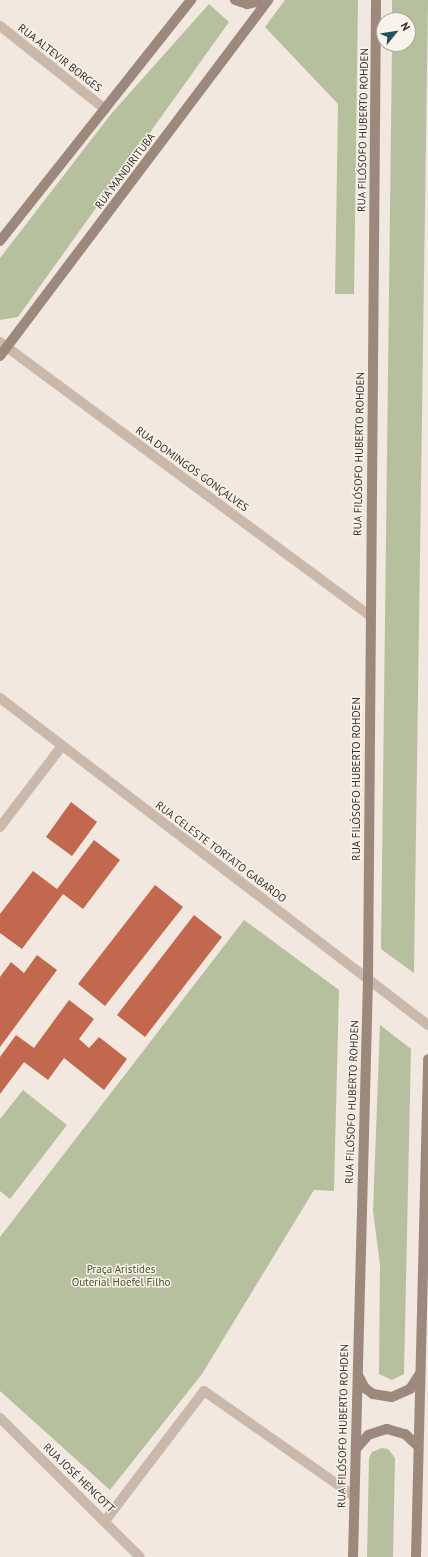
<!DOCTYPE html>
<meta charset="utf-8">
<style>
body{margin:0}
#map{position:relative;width:428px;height:1557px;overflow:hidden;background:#f2e8df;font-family:"PT Sans",sans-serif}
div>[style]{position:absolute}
.green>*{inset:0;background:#b6c09f}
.building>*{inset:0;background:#c1684e}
.street>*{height:10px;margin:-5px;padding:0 5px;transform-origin:5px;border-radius:5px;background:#cab8ab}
.secondary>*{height:10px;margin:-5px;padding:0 5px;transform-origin:5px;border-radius:5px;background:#9d887c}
span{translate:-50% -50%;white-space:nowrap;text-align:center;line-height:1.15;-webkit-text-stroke:3px #f9f3eb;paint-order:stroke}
.street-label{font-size:11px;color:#382e2a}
.park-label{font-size:11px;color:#48552f}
.north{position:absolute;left:376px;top:12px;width:40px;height:40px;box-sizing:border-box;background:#f9f3eb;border:1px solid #aca49e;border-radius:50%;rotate:60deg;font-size:11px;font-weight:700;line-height:16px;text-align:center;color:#382e2a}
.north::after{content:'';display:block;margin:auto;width:14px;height:18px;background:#215558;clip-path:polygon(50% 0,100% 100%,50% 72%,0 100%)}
</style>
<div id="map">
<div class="green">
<div style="clip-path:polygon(285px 0,358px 0,354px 294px,335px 294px,338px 104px,265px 27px)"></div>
<div style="clip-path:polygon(392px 0,428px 0,414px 973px,381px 949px,392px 44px,408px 44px,408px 20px,392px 20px)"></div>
<div style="clip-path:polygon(209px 4px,229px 22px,18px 317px,0 320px,0 258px,111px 114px)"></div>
<div style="clip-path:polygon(244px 920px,339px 990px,334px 1191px,314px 1190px,202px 1374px,110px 1490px,0 1391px,0 1237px)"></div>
<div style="clip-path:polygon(380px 1025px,411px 1049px,404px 1374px,392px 1380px,379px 1374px,380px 1265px,373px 1211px)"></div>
<div style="clip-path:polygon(23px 1090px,67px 1125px,10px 1199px,0 1191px,0 1119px)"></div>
<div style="clip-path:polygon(382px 1448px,388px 1449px,395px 1458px,393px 1557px,367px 1557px,369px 1458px,372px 1452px)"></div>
</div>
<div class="building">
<div style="clip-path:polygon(71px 802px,97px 822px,72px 856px,46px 837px)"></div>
<div style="clip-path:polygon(94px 840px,120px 860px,83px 909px,63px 894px,22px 949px,0 933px,0 914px,33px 871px,57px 889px)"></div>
<div style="clip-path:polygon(155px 885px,183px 907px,105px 1006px,78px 984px)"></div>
<div style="clip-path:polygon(194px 915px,222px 937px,145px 1037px,117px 1015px)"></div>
<div style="clip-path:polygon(37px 955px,57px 970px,0 1047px,0 977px,11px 962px,24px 973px)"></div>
<div style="clip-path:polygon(69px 1000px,94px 1019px,79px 1039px,89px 1048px,99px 1037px,127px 1059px,104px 1090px,64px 1058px,48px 1080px,24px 1062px,0 1094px,0 1057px,16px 1035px,34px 1048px)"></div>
</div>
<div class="street">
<div style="left:0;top:26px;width:134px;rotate:38.3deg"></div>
<div style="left:0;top:342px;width:459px;rotate:36.5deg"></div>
<div style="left:0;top:698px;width:539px;rotate:37.38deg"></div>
<div style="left:0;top:827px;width:102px;rotate:-52.6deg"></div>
<div style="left:0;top:1418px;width:197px;rotate:44.8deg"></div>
<div style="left:105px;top:1521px;width:163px;rotate:-52.7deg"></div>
<div style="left:204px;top:1391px;width:183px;rotate:35deg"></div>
</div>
<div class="secondary">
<div style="left:235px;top:0;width:13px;rotate:18deg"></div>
<div style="left:247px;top:4px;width:19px;rotate:-12deg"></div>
<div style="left:0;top:241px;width:308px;rotate:-51.6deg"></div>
<div style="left:0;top:356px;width:446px;rotate:-53deg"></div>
<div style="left:358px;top:1375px;width:15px;rotate:62deg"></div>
<div style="left:365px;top:1388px;width:10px;rotate:37deg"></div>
<div style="left:373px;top:1394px;width:19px;rotate:9deg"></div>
<div style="left:392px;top:1397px;width:20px;rotate:-24deg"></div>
<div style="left:410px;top:1389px;width:17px;rotate:-57deg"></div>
<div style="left:356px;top:1449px;width:18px;rotate:-49deg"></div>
<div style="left:368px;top:1435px;width:20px;rotate:-18deg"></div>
<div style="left:387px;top:1429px;width:19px;rotate:16deg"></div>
<div style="left:405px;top:1434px;width:18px;rotate:43deg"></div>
<div style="left:353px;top:1557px;width:578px;rotate:-88.51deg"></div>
<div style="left:368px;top:979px;width:979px;rotate:-89.53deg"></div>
<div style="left:416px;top:1557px;width:498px;rotate:-88.6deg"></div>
</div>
<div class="street-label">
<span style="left:60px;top:58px;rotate:38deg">RUA ALTEVIR BORGES</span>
<span style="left:363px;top:130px;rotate:-89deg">RUA FILÓSOFO HUBERTO ROHDEN</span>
<span style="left:125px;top:171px;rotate:-53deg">RUA MANDIRITUBA</span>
<span style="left:359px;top:454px;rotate:-89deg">RUA FILÓSOFO HUBERTO ROHDEN</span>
<span style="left:192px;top:469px;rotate:36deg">RUA DOMINGOS GONÇALVES</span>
<span style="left:356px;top:779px;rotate:-90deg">RUA FILÓSOFO HUBERTO ROHDEN</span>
<span style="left:221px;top:852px;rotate:37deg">RUA CELESTE TORTATO GABARDO</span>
<span style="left:352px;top:1102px;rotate:-88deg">RUA FILÓSOFO HUBERTO ROHDEN</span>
<span style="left:343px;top:1426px;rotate:-89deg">RUA FILÓSOFO HUBERTO ROHDEN</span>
<span style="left:79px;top:1478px;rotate:44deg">RUA JOSÉ HENCOTT</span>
</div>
<div class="park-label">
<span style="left:121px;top:1276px">Praça Aristides<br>Outerial Hoefel Filho</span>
</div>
<div class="north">N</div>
</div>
